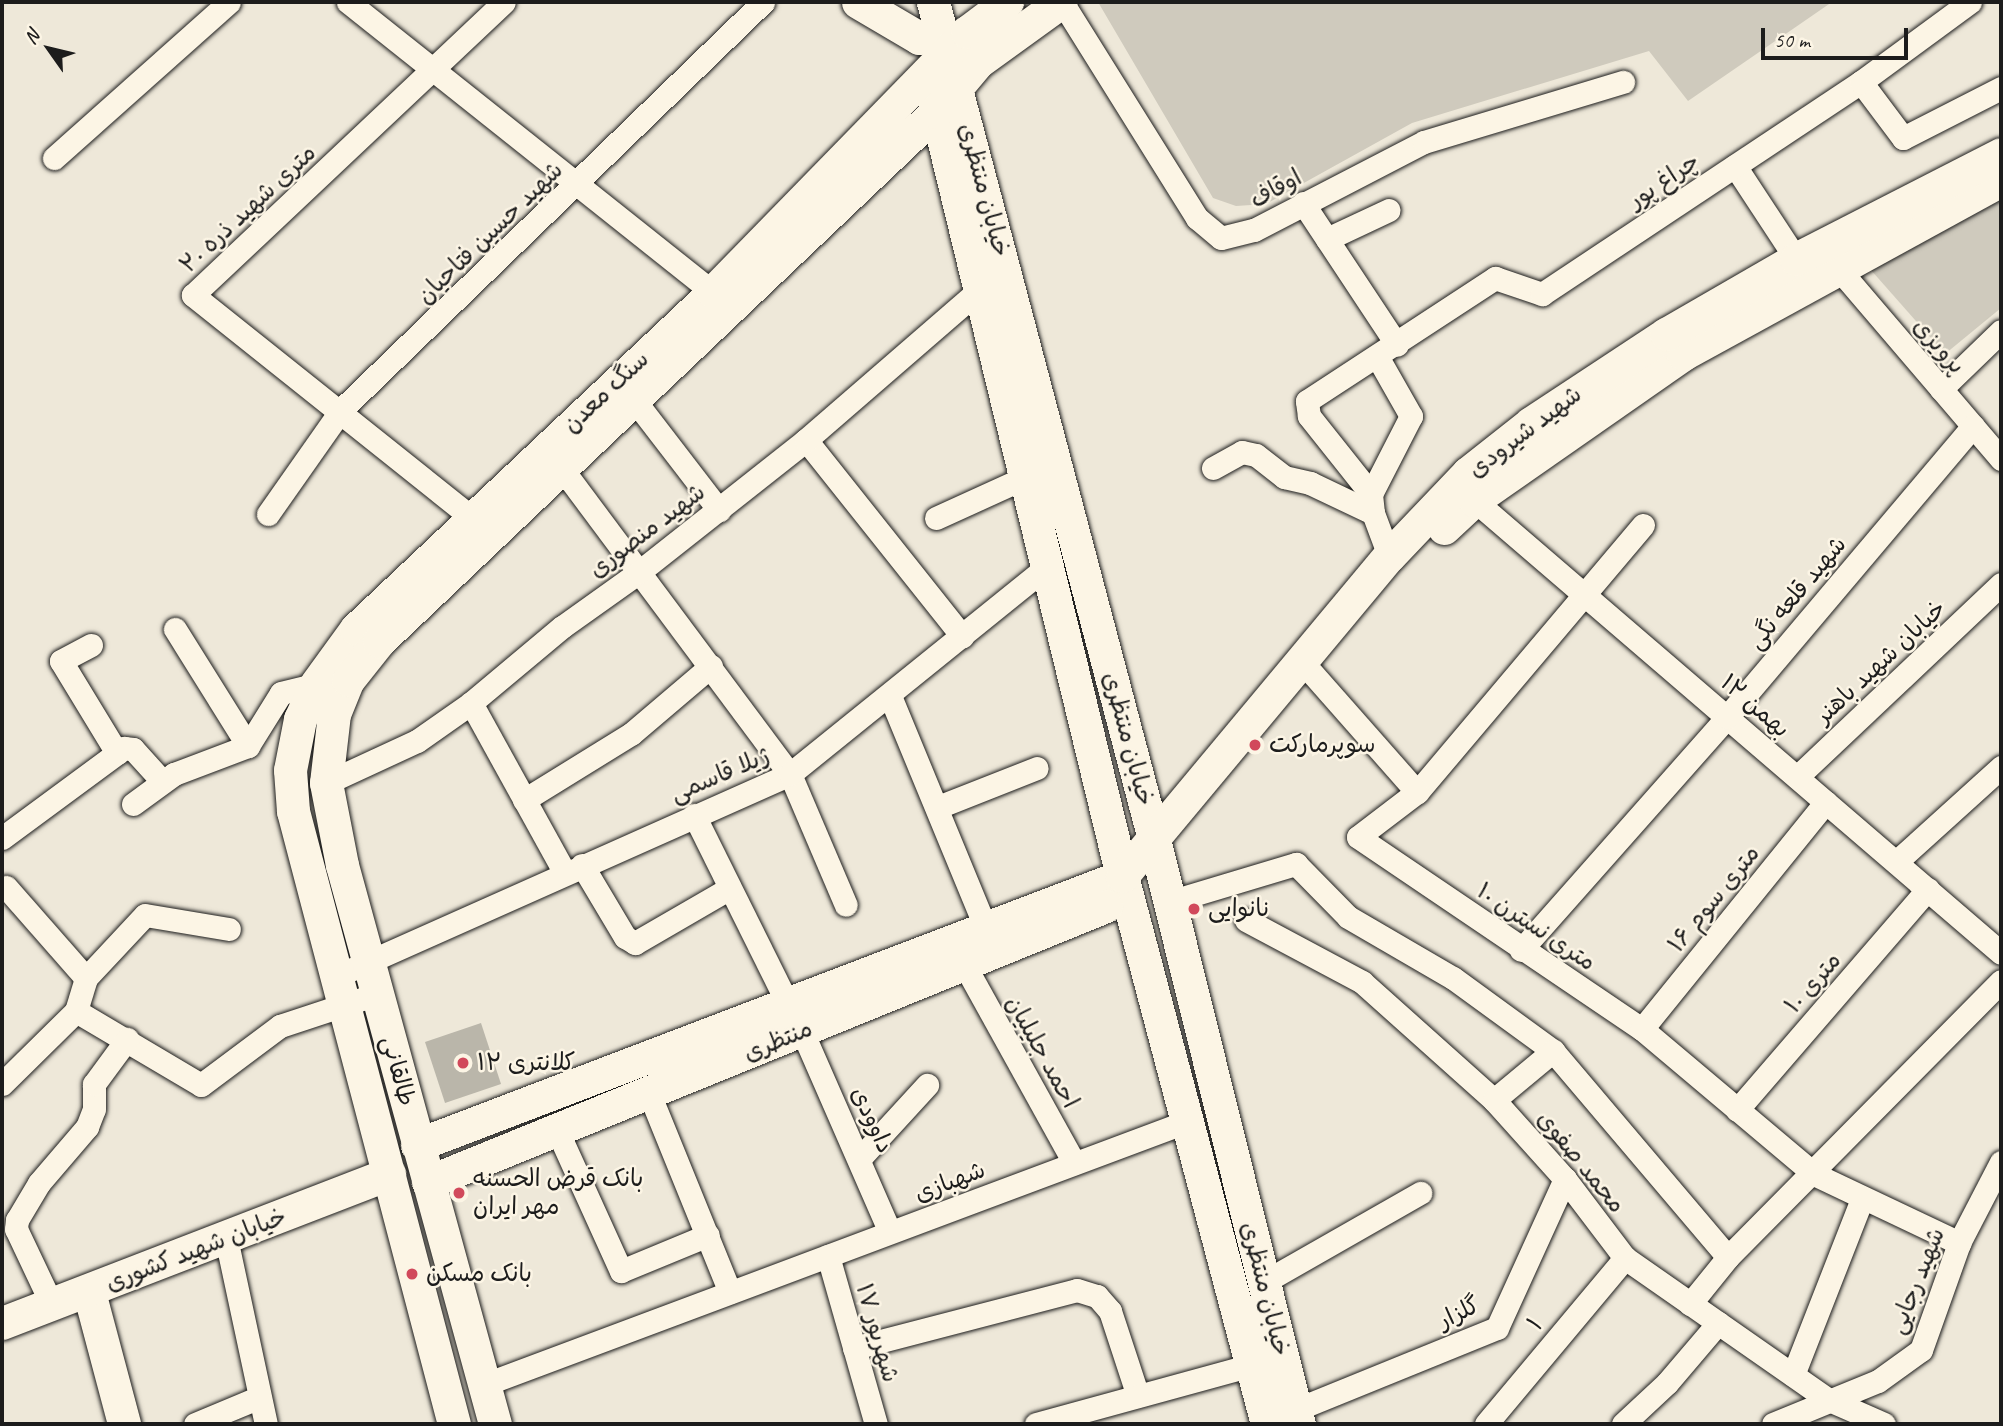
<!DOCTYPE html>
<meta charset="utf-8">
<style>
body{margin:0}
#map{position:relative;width:2003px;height:1426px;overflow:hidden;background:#eee8d9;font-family:Caveat,"Playpen Sans Arabic",sans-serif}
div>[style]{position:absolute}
.green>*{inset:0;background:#cfcabd}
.building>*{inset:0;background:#bab6aa}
.roads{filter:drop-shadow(0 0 2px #1c1c1c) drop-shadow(0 0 2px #1c1c1c)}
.street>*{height:23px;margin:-11.5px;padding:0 11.5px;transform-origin:11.5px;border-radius:11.5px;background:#fcf5e5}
.secondary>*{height:33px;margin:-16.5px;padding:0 16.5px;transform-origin:16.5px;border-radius:16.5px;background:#fcf5e5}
.dots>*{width:19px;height:19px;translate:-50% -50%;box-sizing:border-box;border:4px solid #fcf5e5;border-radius:50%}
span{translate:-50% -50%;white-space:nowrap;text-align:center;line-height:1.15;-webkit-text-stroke:5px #fcf5e5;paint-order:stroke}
.street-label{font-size:24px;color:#1c1c1c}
.poi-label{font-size:24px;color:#1c1c1c}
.left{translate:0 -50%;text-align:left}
.frame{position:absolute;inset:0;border:4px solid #1c1c1c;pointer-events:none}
.north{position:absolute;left:14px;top:14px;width:70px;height:70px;-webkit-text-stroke:5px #fcf5e5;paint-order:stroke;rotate:304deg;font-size:19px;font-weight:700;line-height:28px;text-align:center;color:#1c1c1c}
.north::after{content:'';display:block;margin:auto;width:24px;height:32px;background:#1c1c1c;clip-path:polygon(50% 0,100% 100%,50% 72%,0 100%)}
.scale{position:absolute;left:1761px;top:28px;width:147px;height:32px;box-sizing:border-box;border:4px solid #1c1c1c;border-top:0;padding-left:9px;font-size:21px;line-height:24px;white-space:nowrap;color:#1c1c1c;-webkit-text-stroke:5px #fcf5e5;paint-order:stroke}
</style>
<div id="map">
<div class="green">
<div style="clip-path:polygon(1098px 2px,1832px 2px,1688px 101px,1649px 51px,1412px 123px,1266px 204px,1236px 206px,1213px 198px)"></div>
<div style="clip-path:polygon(2001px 190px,2001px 308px,1945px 354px,1863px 261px)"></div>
</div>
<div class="building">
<div style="clip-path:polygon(481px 1023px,501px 1084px,445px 1103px,425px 1042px)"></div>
</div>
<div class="roads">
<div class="street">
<div style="left:348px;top:2px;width:466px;rotate:38.5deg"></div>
<div style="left:1062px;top:2px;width:255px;rotate:58deg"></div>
<div style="left:1197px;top:218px;width:31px;rotate:40deg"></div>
<div style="left:1221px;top:238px;width:34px;rotate:-14deg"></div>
<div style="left:1254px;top:230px;width:191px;rotate:-27.4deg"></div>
<div style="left:1424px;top:142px;width:208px;rotate:-16.8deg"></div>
<div style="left:1861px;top:82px;width:70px;rotate:53.1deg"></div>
<div style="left:1903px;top:138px;width:110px;rotate:-27deg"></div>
<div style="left:54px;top:158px;width:234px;rotate:-41.7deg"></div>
<div style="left:1735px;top:166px;width:111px;rotate:56.7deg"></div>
<div style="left:1303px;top:203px;width:170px;rotate:56.5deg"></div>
<div style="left:1327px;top:239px;width:68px;rotate:-25.1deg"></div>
<div style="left:1837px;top:267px;width:253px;rotate:49.5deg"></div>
<div style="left:1378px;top:358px;width:67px;rotate:60.4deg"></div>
<div style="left:1411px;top:416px;width:88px;rotate:117.1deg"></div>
<div style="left:1371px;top:494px;width:19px;rotate:84deg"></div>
<div style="left:1373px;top:513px;width:46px;rotate:69.6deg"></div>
<div style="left:1941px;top:389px;width:83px;rotate:-44deg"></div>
<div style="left:635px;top:401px;width:138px;rotate:52.4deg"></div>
<div style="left:806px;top:440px;width:251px;rotate:51.5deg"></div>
<div style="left:1213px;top:468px;width:33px;rotate:-29deg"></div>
<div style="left:1242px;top:452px;width:14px;rotate:12deg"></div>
<div style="left:1256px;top:455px;width:36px;rotate:38deg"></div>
<div style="left:1284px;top:477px;width:27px;rotate:13deg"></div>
<div style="left:1310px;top:483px;width:70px;rotate:25.5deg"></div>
<div style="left:563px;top:470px;width:379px;rotate:53.3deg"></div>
<div style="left:790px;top:774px;width:142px;rotate:66.9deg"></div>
<div style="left:1371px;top:494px;width:100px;rotate:-128.5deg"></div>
<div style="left:1309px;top:416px;width:15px;rotate:-98deg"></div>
<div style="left:1307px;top:401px;width:225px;rotate:-33.2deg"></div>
<div style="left:1495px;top:278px;width:50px;rotate:18.8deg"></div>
<div style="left:1542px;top:294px;width:383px;rotate:-33.6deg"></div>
<div style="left:1861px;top:82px;width:135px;rotate:-36.3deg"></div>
<div style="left:1474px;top:500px;width:695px;rotate:40.68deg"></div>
<div style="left:268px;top:514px;width:127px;rotate:-54.9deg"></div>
<div style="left:341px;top:410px;width:587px;rotate:-44.03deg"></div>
<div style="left:471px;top:517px;width:356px;rotate:-141.4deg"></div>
<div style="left:193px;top:295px;width:427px;rotate:-43.3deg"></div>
<div style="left:936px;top:518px;width:99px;rotate:-24.5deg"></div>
<div style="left:1643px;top:525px;width:350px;rotate:130.2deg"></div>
<div style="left:1417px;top:792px;width:74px;rotate:142.7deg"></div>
<div style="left:1358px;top:837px;width:343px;rotate:34.1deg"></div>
<div style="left:1642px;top:1029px;width:225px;rotate:40.1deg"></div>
<div style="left:1814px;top:1174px;width:161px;rotate:25.4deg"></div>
<div style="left:175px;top:629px;width:138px;rotate:58deg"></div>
<div style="left:91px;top:645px;width:34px;rotate:152deg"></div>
<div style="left:61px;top:661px;width:108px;rotate:58.7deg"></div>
<div style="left:1312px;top:673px;width:159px;rotate:48.6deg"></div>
<div style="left:890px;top:696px;width:252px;rotate:67.6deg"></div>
<div style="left:471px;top:703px;width:194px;rotate:61.1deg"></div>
<div style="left:1797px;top:777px;width:281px;rotate:-43.4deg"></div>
<div style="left:326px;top:783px;width:100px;rotate:-24.8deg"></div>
<div style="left:417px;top:741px;width:66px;rotate:-35.1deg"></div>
<div style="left:471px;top:703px;width:119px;rotate:-39.9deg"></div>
<div style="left:562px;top:627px;width:95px;rotate:-35.5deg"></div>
<div style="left:639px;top:572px;width:213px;rotate:-38.3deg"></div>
<div style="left:806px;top:440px;width:229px;rotate:-40.9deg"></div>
<div style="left:524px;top:800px;width:126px;rotate:-31.7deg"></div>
<div style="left:631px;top:734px;width:105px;rotate:-40.4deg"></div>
<div style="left:133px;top:804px;width:51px;rotate:-36.2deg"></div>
<div style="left:174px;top:774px;width:79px;rotate:-20.7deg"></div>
<div style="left:248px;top:746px;width:62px;rotate:-58.1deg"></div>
<div style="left:281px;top:693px;width:36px;rotate:-14deg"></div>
<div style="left:938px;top:807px;width:106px;rotate:-21.5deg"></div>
<div style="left:694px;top:815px;width:209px;rotate:63.6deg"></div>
<div style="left:2px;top:838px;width:152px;rotate:-36.4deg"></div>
<div style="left:124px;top:748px;width:9px;rotate:6deg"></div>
<div style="left:133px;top:749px;width:43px;rotate:47.8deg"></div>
<div style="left:1896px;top:862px;width:142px;rotate:-42.1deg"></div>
<div style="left:582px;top:865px;width:84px;rotate:59.2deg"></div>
<div style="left:625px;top:937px;width:12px;rotate:31deg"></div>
<div style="left:635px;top:943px;width:108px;rotate:-30.1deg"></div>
<div style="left:6px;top:887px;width:121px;rotate:48.7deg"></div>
<div style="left:1169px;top:902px;width:133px;rotate:-16.7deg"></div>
<div style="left:1296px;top:864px;width:74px;rotate:45.5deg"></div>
<div style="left:1348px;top:917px;width:121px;rotate:30.2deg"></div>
<div style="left:1453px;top:978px;width:124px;rotate:36.1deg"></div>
<div style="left:1553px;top:1051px;width:270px;rotate:49.7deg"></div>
<div style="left:1246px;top:920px;width:132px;rotate:28.1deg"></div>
<div style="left:1362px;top:982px;width:177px;rotate:41.8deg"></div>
<div style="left:1494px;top:1100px;width:106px;rotate:48.1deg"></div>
<div style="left:1565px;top:1179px;width:99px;rotate:52.8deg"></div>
<div style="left:1625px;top:1258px;width:246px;rotate:34.9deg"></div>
<div style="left:1827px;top:1399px;width:62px;rotate:23.7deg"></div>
<div style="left:1521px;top:950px;width:311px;rotate:-48.5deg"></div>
<div style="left:1727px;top:717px;width:381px;rotate:-49.8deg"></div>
<div style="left:965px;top:966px;width:225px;rotate:61deg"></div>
<div style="left:339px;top:975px;width:494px;rotate:-24deg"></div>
<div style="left:790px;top:774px;width:333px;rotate:-38.9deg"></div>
<div style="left:76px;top:1011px;width:145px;rotate:30.6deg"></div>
<div style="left:201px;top:1085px;width:99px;rotate:-36.8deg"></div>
<div style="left:280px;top:1026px;width:102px;rotate:-18.3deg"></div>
<div style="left:1642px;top:1029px;width:292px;rotate:-51deg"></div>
<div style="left:802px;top:1031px;width:219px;rotate:66.4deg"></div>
<div style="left:2px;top:1084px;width:104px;rotate:-44.6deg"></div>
<div style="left:76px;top:1011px;width:34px;rotate:-73deg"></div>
<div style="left:86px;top:978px;width:86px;rotate:-46.9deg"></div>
<div style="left:145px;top:915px;width:85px;rotate:9.5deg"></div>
<div style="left:649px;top:1093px;width:215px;rotate:67.9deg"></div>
<div style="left:1494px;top:1100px;width:77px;rotate:-39.7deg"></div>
<div style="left:1737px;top:1110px;width:292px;rotate:-49.2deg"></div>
<div style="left:557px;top:1130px;width:155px;rotate:65.6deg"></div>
<div style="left:621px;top:1271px;width:94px;rotate:-22.5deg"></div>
<div style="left:861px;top:1157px;width:98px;rotate:-47.5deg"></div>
<div style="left:226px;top:1238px;width:190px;rotate:77.9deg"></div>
<div style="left:828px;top:1256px;width:175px;rotate:74.1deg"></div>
<div style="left:1264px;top:1282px;width:180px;rotate:-29.7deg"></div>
<div style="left:1690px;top:1304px;width:60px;rotate:-51deg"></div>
<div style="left:1728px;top:1257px;width:388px;rotate:-45.3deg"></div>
<div style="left:52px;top:1305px;width:84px;rotate:-115.3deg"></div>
<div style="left:16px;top:1229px;width:9px;rotate:-84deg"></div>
<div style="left:17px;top:1220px;width:43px;rotate:-59.3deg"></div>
<div style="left:39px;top:1183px;width:74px;rotate:-49.4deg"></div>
<div style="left:87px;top:1127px;width:19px;rotate:-69deg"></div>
<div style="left:94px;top:1109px;width:25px;rotate:-90deg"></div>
<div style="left:94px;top:1084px;width:56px;rotate:-53.7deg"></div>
<div style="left:854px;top:1348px;width:230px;rotate:-14.6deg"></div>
<div style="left:1077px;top:1290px;width:21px;rotate:17deg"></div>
<div style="left:1097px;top:1296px;width:20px;rotate:49deg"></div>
<div style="left:1110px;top:1311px;width:89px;rotate:71.8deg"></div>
<div style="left:1793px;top:1375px;width:189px;rotate:-68.6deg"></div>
<div style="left:483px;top:1385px;width:753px;rotate:-20.53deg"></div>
<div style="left:1295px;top:1410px;width:218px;rotate:-22.1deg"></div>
<div style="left:1497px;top:1328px;width:164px;rotate:-65.5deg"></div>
<div style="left:195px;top:1424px;width:70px;rotate:-22.6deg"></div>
<div style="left:1036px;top:1424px;width:223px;rotate:-15.3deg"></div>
<div style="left:1486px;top:1424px;width:217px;rotate:-50.1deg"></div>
<div style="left:1623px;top:1424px;width:60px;rotate:-43deg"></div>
<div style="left:1667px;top:1383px;width:79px;rotate:-49.6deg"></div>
<div style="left:1773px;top:1424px;width:113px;rotate:-22.3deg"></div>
<div style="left:1878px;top:1381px;width:53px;rotate:-35.8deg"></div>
<div style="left:1921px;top:1350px;width:114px;rotate:-70.4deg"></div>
<div style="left:1959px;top:1243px;width:91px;rotate:-62.6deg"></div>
</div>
<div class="secondary">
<div style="left:858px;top:2px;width:71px;rotate:30.5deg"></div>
<div style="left:919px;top:38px;width:22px;rotate:-18deg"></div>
<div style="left:933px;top:2px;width:866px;rotate:75.21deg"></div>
<div style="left:1154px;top:839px;width:603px;rotate:76.08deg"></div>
<div style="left:932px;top:93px;width:806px;rotate:76.36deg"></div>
<div style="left:1122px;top:876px;width:567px;rotate:75.18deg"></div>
<div style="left:1444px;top:528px;width:41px;rotate:-43deg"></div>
<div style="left:1474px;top:500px;width:255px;rotate:-34.9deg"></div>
<div style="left:1683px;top:354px;width:362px;rotate:-28.7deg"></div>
<div style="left:417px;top:1145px;width:755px;rotate:-20.88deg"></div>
<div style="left:1122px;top:876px;width:417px;rotate:-50.2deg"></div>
<div style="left:1389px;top:556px;width:115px;rotate:-46.4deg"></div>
<div style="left:1468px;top:473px;width:80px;rotate:-38.4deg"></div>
<div style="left:1531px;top:423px;width:162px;rotate:-33.4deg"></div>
<div style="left:1666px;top:334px;width:150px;rotate:-30deg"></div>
<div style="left:1796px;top:259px;width:230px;rotate:-27.1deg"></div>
<div style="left:428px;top:1182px;width:732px;rotate:-22.15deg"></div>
<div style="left:89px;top:1292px;width:137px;rotate:75.1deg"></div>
<div style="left:2px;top:1323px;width:415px;rotate:-21.1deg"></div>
<div style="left:454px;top:1424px;width:634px;rotate:-104.72deg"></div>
<div style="left:293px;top:811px;width:41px;rotate:-94.2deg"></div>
<div style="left:290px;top:770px;width:52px;rotate:-78.9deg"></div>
<div style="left:300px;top:719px;width:38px;rotate:-65deg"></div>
<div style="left:316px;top:684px;width:68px;rotate:-54deg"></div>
<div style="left:356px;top:629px;width:491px;rotate:-43.3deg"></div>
<div style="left:713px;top:292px;width:363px;rotate:-45.7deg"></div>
<div style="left:967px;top:32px;width:50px;rotate:-36.9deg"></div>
<div style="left:495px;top:1424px;width:580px;rotate:-105.31deg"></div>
<div style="left:342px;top:865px;width:84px;rotate:-101deg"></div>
<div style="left:326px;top:783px;width:69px;rotate:-83.4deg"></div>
<div style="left:334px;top:714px;width:37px;rotate:-68deg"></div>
<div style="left:348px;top:680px;width:50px;rotate:-51.5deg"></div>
<div style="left:379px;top:641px;width:768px;rotate:-43.52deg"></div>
<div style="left:936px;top:112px;width:65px;rotate:-50deg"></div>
<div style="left:978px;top:62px;width:102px;rotate:-35.9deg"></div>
</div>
</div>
<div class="dots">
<div style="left:1255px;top:745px;background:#d1495b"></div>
<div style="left:1194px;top:909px;background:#d1495b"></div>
<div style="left:463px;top:1063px;background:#d1495b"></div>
<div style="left:459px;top:1193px;background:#d1495b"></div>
<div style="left:412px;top:1274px;background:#d1495b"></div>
</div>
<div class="street-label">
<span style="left:1664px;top:181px;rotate:-34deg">چراغ پور</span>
<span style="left:1276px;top:189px;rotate:-29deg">اوقاف</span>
<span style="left:984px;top:190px;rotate:75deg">خیابان منتظری</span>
<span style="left:248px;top:209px;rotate:-43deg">۲۰ متری شهید ذره</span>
<span style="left:490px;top:233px;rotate:-44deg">شهید حسین فتاحیان</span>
<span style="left:1939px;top:346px;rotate:49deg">پرویزی</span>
<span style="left:606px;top:392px;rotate:-43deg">سنگ معدن</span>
<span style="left:1525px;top:432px;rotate:-37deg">شهید شیرودی</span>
<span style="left:647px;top:531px;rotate:-37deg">شهید منصوری</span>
<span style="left:1797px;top:593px;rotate:-50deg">شهید قلعه نگی</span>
<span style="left:1881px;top:662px;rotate:-43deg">خیابان شهید باهنر</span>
<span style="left:1755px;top:706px;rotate:41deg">۱۲ بهمن</span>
<span style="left:1128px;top:739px;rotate:75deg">خیابان منتظری</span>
<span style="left:720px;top:775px;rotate:-23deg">ژیلا قاسمی</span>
<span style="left:1714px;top:899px;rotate:-51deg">۱۶ متری سوم</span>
<span style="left:1536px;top:927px;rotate:34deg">۱۰ متری نسترن</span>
<span style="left:1813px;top:983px;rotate:-49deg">۱۰ متری</span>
<span style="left:778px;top:1041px;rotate:-22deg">منتظری</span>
<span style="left:1042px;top:1052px;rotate:61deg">احمد جلیلیان</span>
<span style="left:398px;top:1071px;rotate:75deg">طالقانی</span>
<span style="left:872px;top:1120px;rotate:65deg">داوودی</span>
<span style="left:1581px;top:1162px;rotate:51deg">محمد صفوی</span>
<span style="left:950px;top:1182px;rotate:-21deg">شهبازی</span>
<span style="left:196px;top:1250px;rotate:-21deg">خیابان شهید کشوری</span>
<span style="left:1917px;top:1281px;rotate:-68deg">شهید رجایی</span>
<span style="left:1265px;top:1289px;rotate:76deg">خیابان منتظری</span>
<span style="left:1459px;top:1313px;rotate:-26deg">گلزار</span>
<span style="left:1535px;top:1324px;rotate:-50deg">۱</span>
<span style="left:877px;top:1333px;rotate:74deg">۱۷ شهریور</span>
</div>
<div class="poi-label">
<span class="left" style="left:1269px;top:745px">سوپرمارکت</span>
<span class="left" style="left:1208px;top:909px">نانوایی</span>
<span class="left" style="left:477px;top:1063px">کلانتری ۱۲</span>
<span class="left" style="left:473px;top:1193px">بانک قرض الحسنه<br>مهر ایران</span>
<span class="left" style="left:426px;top:1274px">بانک مسکن</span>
</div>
<div class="frame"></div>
<div class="north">N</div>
<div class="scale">50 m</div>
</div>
